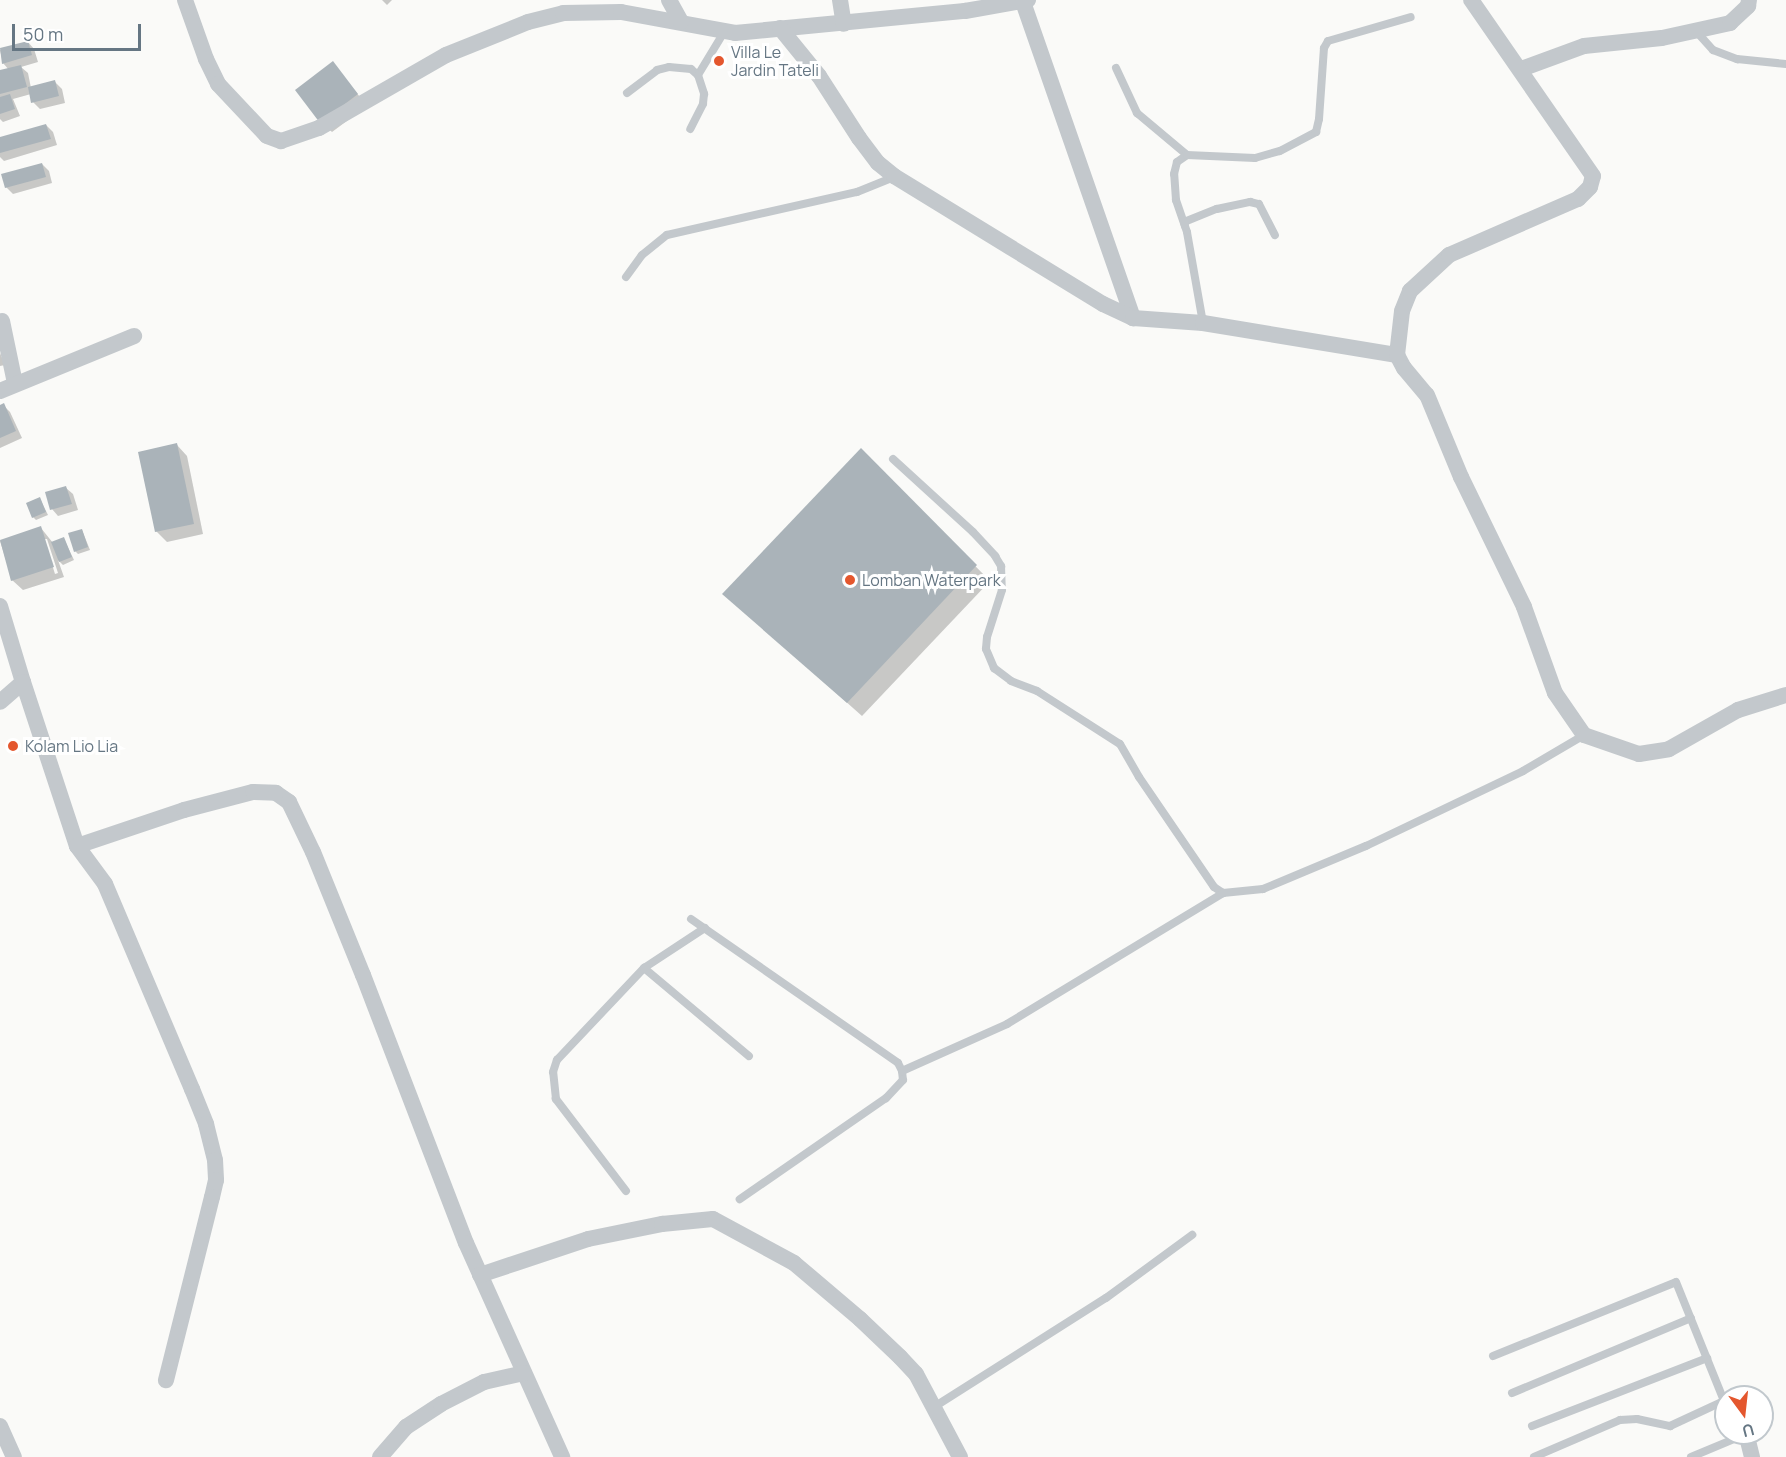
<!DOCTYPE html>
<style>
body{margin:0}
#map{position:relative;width:1786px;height:1457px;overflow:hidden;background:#fafaf8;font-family:Manrope,sans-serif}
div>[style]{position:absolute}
.shadow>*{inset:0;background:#0003}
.building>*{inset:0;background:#aab3b9}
.service>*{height:8px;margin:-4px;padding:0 4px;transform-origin:4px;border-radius:4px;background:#c3c8cc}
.minor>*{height:16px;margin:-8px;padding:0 8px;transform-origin:8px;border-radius:8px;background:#c3c8cc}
.dots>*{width:16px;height:16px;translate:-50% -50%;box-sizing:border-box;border:3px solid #fff;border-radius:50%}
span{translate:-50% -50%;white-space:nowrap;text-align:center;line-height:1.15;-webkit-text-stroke:6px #fff;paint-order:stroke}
.poi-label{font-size:16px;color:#657683}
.left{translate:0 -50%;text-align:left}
.north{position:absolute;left:1714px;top:1385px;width:60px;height:60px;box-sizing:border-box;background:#fff;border:2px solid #c1c8cd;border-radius:50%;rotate:165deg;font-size:16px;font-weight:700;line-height:24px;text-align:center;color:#657683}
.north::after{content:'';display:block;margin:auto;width:21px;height:27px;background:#e4572e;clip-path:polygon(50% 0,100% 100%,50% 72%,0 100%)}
.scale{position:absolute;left:12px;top:24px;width:129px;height:27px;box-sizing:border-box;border:3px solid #657683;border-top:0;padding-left:8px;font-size:18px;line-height:21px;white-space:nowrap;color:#657683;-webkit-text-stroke:4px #fff;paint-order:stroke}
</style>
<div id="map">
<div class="shadow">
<div style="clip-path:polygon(382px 0,392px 0,387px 5px)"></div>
<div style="clip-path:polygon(28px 42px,34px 49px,38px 62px,21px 67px,28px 73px,31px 88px,55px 82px,62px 89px,65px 103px,40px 109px,33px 102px,31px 94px,13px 99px,20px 116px,3px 122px,0 119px,0 72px,9px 70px,3px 63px,0 50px)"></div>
<div style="clip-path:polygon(333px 63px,367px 106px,332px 132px,321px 122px)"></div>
<div style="clip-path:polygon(46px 125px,53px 132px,57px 145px,4px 161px,0 157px,0 139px)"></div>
<div style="clip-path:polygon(42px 164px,49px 171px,52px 183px,13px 194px,6px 187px)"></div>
<div style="clip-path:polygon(0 353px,5px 365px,0 366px)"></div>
<div style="clip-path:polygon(3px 405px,10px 412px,22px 438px,0 448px,0 406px)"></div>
<div style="clip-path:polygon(177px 445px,187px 456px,203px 534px,167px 542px,156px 531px)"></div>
<div style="clip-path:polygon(861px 450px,990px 581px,862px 716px,725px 594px)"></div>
<div style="clip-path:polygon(66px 488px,73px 494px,78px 510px,58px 516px,52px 509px)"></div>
<div style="clip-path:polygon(40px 499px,48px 515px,36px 520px,33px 517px)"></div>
<div style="clip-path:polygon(evenodd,41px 528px,53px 543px,64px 539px,74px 560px,63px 565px,58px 560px,64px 577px,23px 590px,12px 580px,0 541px,41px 528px,44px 539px,47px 539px,58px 573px,55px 574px,44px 539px)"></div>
<div style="clip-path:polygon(82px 530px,90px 550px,78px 554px,75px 551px)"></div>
</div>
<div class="building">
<div style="clip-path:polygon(28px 41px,32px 55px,2px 64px,0 48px)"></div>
<div style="clip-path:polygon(333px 61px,358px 94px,320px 123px,295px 90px)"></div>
<div style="clip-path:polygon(21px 65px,27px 87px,0 94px,0 70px)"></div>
<div style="clip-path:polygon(55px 80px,59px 96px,31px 103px,28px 87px)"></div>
<div style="clip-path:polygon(10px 94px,15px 109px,0 114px,0 97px)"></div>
<div style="clip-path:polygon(46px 124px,51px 139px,0 153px,0 137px)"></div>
<div style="clip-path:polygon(42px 163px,46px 177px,5px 188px,1px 174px)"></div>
<div style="clip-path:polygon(4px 403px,16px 431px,0 438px,0 405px)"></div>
<div style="clip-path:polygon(177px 443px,194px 524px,155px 532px,138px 452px)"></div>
<div style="clip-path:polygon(861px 448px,977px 565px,847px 703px,722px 594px)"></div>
<div style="clip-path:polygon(66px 486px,72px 504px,50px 510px,45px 492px)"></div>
<div style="clip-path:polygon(40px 497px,46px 512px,32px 518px,26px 503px)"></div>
<div style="clip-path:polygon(41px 526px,54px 567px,11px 581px,0 540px)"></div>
<div style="clip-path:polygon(82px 529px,88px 547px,74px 552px,68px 533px)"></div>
<div style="clip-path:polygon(64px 537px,72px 557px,59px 562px,51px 542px)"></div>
</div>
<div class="service">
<div style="left:1695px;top:30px;width:27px;rotate:48deg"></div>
<div style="left:1713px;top:50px;width:26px;rotate:21deg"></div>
<div style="left:1737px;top:59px;width:49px;rotate:5.8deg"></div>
<div style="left:1116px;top:68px;width:50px;rotate:65deg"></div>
<div style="left:1137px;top:113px;width:65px;rotate:40deg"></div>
<div style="left:698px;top:75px;width:50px;rotate:-58.8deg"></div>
<div style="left:627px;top:93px;width:38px;rotate:-37deg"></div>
<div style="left:657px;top:70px;width:12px;rotate:-14deg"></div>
<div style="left:669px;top:67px;width:22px;rotate:5deg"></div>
<div style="left:691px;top:69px;width:9px;rotate:41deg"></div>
<div style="left:698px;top:75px;width:20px;rotate:72deg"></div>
<div style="left:704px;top:94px;width:10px;rotate:96deg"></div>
<div style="left:703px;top:104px;width:28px;rotate:117deg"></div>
<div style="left:1185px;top:226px;width:4px;rotate:-104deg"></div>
<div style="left:1184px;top:222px;width:35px;rotate:-22deg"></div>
<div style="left:1217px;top:209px;width:34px;rotate:-12deg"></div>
<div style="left:1250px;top:202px;width:9px;rotate:13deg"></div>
<div style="left:1259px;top:204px;width:35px;rotate:63deg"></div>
<div style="left:626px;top:277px;width:27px;rotate:-54deg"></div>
<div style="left:642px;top:255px;width:32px;rotate:-39deg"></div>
<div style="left:667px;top:235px;width:195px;rotate:-12.8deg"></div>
<div style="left:857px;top:192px;width:40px;rotate:-22deg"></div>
<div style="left:1203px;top:323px;width:92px;rotate:-100deg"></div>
<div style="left:1187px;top:232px;width:34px;rotate:-109deg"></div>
<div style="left:1176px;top:200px;width:26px;rotate:-94deg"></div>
<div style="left:1174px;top:174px;width:12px;rotate:-76deg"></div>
<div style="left:1177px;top:162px;width:12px;rotate:-35deg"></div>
<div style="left:1187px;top:155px;width:68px;rotate:2.5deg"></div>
<div style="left:1255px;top:158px;width:26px;rotate:-16deg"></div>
<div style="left:1280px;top:151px;width:41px;rotate:-27.8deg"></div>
<div style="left:1316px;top:132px;width:13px;rotate:-77deg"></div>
<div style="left:1319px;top:119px;width:71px;rotate:-86deg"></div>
<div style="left:1324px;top:48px;width:8px;rotate:-60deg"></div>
<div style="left:1328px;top:41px;width:86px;rotate:-16.1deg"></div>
<div style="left:893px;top:459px;width:108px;rotate:42.4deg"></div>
<div style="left:973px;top:532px;width:33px;rotate:47deg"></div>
<div style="left:995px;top:556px;width:12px;rotate:59deg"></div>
<div style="left:1001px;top:566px;width:24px;rotate:88deg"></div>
<div style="left:1002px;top:590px;width:49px;rotate:107.7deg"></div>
<div style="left:987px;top:637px;width:12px;rotate:95deg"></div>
<div style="left:986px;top:649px;width:21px;rotate:67deg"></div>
<div style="left:994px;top:668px;width:21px;rotate:37deg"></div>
<div style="left:1011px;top:681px;width:28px;rotate:21deg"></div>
<div style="left:1037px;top:691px;width:98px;rotate:32.6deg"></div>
<div style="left:1120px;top:744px;width:38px;rotate:60deg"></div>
<div style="left:1139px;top:777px;width:133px;rotate:55.7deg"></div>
<div style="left:1214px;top:887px;width:11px;rotate:34deg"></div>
<div style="left:1223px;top:893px;width:40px;rotate:-5.7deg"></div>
<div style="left:1263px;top:889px;width:112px;rotate:-22.7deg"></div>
<div style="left:1366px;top:846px;width:174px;rotate:-25.5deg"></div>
<div style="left:1523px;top:771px;width:71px;rotate:-30.5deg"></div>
<div style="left:691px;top:919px;width:252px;rotate:34.8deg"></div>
<div style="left:898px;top:1063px;width:9px;rotate:63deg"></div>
<div style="left:902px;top:1071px;width:9px;rotate:84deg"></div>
<div style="left:903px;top:1080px;width:25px;rotate:133deg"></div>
<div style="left:886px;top:1098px;width:178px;rotate:145.3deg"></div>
<div style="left:644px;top:968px;width:137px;rotate:40deg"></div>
<div style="left:902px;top:1071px;width:115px;rotate:-24.1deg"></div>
<div style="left:1007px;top:1024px;width:253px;rotate:-31.2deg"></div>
<div style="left:626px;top:1191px;width:116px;rotate:-127.3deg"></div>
<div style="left:556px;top:1099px;width:27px;rotate:-96deg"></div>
<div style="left:553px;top:1072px;width:13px;rotate:-72deg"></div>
<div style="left:557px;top:1060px;width:127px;rotate:-46.6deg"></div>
<div style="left:644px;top:968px;width:73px;rotate:-33.3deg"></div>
<div style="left:1493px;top:1356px;width:197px;rotate:-22deg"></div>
<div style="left:1676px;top:1282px;width:128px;rotate:68deg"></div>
<div style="left:1512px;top:1393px;width:194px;rotate:-22.7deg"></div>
<div style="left:934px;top:1407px;width:204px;rotate:-32.4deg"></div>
<div style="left:1106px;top:1298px;width:107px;rotate:-36.2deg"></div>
<div style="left:1532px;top:1426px;width:188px;rotate:-21.2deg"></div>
<div style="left:1534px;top:1457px;width:94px;rotate:-23.3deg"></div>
<div style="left:1620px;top:1420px;width:17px;rotate:-3deg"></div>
<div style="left:1637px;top:1419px;width:34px;rotate:12deg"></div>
<div style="left:1670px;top:1426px;width:62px;rotate:-24.9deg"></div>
<div style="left:1691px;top:1457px;width:60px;rotate:-22.7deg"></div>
</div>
<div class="minor">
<div style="left:185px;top:0;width:63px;rotate:70.4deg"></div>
<div style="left:206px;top:59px;width:28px;rotate:64deg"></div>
<div style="left:218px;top:84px;width:71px;rotate:46.7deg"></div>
<div style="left:267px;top:136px;width:15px;rotate:20deg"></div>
<div style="left:281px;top:141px;width:40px;rotate:-18.9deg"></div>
<div style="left:319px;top:128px;width:146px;rotate:-29.9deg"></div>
<div style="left:446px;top:55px;width:88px;rotate:-21.9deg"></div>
<div style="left:528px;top:22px;width:36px;rotate:-14deg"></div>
<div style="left:563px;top:13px;width:58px;rotate:-1deg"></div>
<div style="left:621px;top:12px;width:116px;rotate:10.4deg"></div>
<div style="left:735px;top:33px;width:231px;rotate:-5.5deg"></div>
<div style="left:965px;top:11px;width:64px;rotate:-9.9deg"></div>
<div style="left:669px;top:0;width:25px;rotate:61deg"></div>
<div style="left:840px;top:0;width:24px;rotate:81deg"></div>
<div style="left:1023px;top:2px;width:335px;rotate:70.8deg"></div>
<div style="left:780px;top:28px;width:62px;rotate:50.9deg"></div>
<div style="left:819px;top:76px;width:74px;rotate:57.2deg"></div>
<div style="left:859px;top:138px;width:31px;rotate:53deg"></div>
<div style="left:878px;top:163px;width:21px;rotate:39deg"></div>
<div style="left:894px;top:176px;width:245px;rotate:31.5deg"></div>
<div style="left:1103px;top:304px;width:33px;rotate:25deg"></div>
<div style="left:1133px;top:318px;width:70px;rotate:4.1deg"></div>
<div style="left:1203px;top:323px;width:197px;rotate:9.4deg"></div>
<div style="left:1397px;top:355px;width:15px;rotate:62deg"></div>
<div style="left:1404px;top:368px;width:35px;rotate:50deg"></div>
<div style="left:1427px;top:395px;width:89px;rotate:67.5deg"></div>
<div style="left:1461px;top:477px;width:144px;rotate:64.1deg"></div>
<div style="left:1524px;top:607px;width:91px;rotate:70.2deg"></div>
<div style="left:1555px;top:693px;width:51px;rotate:55.4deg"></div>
<div style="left:1584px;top:735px;width:58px;rotate:19.1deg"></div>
<div style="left:1639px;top:754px;width:30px;rotate:-9deg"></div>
<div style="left:1669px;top:749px;width:79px;rotate:-29.5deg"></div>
<div style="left:1738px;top:710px;width:50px;rotate:-17.4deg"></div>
<div style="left:1521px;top:69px;width:67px;rotate:-20.1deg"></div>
<div style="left:1584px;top:46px;width:78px;rotate:-5.9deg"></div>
<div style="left:1662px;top:38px;width:70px;rotate:-12.4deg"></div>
<div style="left:1730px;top:23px;width:25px;rotate:-43deg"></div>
<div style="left:1748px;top:6px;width:6px;rotate:-81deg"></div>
<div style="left:2px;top:321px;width:63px;rotate:78.2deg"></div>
<div style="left:1397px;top:355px;width:44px;rotate:-83.5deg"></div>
<div style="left:1402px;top:311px;width:22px;rotate:-68deg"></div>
<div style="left:1410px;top:291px;width:53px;rotate:-42.7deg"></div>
<div style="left:1449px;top:255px;width:141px;rotate:-23.5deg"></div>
<div style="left:1578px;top:199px;width:17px;rotate:-45deg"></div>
<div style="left:1590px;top:187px;width:11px;rotate:-75deg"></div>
<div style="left:1593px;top:176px;width:214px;rotate:-124.7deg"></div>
<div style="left:0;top:391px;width:145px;rotate:-22.3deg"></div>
<div style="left:0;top:606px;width:79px;rotate:73.2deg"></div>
<div style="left:23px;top:682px;width:30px;rotate:139deg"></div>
<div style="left:23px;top:682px;width:173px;rotate:71.8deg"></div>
<div style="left:77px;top:846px;width:47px;rotate:53.6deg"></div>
<div style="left:105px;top:884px;width:223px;rotate:67deg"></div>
<div style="left:192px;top:1089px;width:38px;rotate:68deg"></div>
<div style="left:206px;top:1124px;width:37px;rotate:76deg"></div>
<div style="left:215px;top:1160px;width:20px;rotate:87deg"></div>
<div style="left:216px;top:1180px;width:17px;rotate:103deg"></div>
<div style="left:212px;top:1197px;width:189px;rotate:104.1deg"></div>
<div style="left:77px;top:846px;width:113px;rotate:-18.6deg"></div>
<div style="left:184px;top:810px;width:71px;rotate:-14.6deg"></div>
<div style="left:253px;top:792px;width:23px;rotate:2deg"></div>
<div style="left:276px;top:793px;width:16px;rotate:35deg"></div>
<div style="left:289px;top:802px;width:55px;rotate:64.4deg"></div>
<div style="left:313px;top:852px;width:133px;rotate:67.9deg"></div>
<div style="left:363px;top:975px;width:287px;rotate:69deg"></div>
<div style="left:466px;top:1243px;width:235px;rotate:65.8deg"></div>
<div style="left:480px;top:1275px;width:114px;rotate:-18.4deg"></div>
<div style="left:588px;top:1239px;width:76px;rotate:-11.5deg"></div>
<div style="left:662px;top:1224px;width:51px;rotate:-5.6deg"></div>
<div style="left:713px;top:1219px;width:92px;rotate:28.5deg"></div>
<div style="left:794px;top:1263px;width:87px;rotate:40.3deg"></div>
<div style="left:860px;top:1319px;width:55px;rotate:43.5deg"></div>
<div style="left:900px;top:1357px;width:23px;rotate:47deg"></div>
<div style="left:916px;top:1374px;width:94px;rotate:62.1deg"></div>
<div style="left:0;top:1426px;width:34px;rotate:66deg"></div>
<div style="left:1746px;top:1433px;width:25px;rotate:76deg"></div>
<div style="left:380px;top:1457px;width:40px;rotate:-49deg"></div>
<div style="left:406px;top:1427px;width:42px;rotate:-33.3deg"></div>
<div style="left:441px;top:1404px;width:48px;rotate:-27.1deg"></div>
<div style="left:484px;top:1382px;width:41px;rotate:-12.7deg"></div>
</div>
<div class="dots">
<div style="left:719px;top:61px;background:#e4572e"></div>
<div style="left:850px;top:580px;background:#e4572e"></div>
<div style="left:13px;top:746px;background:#e4572e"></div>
</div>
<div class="poi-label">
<span class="left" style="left:731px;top:61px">Villa Le<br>Jardin Tateli</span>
<span class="left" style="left:862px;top:580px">Lomban Waterpark</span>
<span class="left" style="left:25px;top:746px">Kolam Lio Lia</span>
</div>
<div class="north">U</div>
<div class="scale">50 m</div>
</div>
